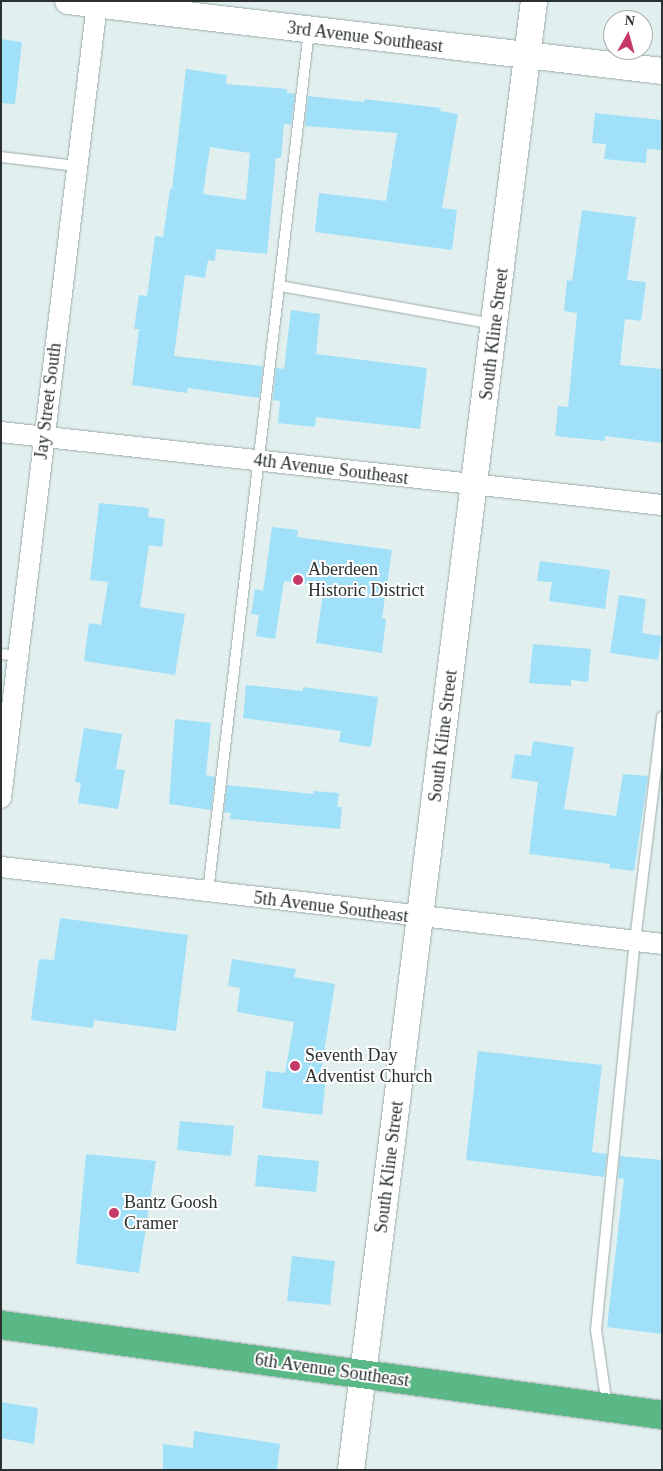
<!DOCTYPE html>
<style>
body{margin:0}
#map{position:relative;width:663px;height:1471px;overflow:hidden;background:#e1f0ef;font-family:Georgia,serif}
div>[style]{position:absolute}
.building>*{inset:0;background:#a1e0f9}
.roads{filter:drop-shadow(0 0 1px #9caaa9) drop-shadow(0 0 1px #9caaa9)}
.service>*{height:10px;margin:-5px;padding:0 5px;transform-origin:5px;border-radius:5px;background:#fff}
.minor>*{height:20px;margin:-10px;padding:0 10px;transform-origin:10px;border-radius:10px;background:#fff}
.tertiary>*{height:26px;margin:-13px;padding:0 13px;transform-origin:13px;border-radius:13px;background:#fff}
.trunk>*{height:28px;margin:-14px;padding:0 14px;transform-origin:14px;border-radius:14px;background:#5ab886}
.dots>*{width:14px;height:14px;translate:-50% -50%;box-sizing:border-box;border:2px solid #fff;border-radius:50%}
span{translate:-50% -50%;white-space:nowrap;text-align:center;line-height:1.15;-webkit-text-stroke:4px #fff;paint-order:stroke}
.street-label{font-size:18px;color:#2b3131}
.poi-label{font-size:18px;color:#2b3131}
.left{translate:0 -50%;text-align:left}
.frame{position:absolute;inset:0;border:2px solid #2b3131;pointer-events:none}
.north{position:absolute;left:603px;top:10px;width:50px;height:50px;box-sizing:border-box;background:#fff;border:1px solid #aaadad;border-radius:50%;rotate:7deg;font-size:14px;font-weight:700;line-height:20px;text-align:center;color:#2b3131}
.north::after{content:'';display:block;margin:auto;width:18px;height:22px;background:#c53969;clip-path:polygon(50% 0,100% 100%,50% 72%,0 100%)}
</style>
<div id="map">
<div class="building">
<div style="clip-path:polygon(1px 39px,22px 42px,15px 104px,1px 103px)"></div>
<div style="clip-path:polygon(evenodd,186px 69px,227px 75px,226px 84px,287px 89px,287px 93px,295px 94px,291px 125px,284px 124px,281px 158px,276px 158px,267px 254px,216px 249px,215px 261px,208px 260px,205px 278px,185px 275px,174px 356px,263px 366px,259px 398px,188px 388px,187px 393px,132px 385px,139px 329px,134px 329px,139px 295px,147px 296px,155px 236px,163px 237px,170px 189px,172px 189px,186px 69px,210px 147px,250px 153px,246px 200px,203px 194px,210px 147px)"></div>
<div style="clip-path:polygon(308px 96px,364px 102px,365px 99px,441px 108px,440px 111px,458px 114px,442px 208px,457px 210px,452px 250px,315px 232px,319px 193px,386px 201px,397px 133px,305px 126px)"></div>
<div style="clip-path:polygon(595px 113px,662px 120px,662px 150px,647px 149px,646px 163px,604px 159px,606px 144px,592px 143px)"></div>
<div style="clip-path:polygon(582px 210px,636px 217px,627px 280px,646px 282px,641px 321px,625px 319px,620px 365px,662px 369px,662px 443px,605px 436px,605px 441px,555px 436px,558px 406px,568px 407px,577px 313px,564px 311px,567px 280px,572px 281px)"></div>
<div style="clip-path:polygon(291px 310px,320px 314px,316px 354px,427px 368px,420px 429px,316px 417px,315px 427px,278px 423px,280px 401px,273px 400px,276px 368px,284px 369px)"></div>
<div style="clip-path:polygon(99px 503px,149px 508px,148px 517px,165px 519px,162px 547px,149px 545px,140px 607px,185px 614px,175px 675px,84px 661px,89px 623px,101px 625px,108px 582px,90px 580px)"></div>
<div style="clip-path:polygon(272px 527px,298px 530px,297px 537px,392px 550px,382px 618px,386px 619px,382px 653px,316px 643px,324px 586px,284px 581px,275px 639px,256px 636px,259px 615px,251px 614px,255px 589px,263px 591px)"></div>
<div style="clip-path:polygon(540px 561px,610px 570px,605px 609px,549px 601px,552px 582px,537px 581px)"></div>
<div style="clip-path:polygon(619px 595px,646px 599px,642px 633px,662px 636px,658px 660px,610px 653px)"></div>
<div style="clip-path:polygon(533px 644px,591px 649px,588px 682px,571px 680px,571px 686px,529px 683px)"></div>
<div style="clip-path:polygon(246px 685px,303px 691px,303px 687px,378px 697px,371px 747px,339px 742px,341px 731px,243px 718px)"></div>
<div style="clip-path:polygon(175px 719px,211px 723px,206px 775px,215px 777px,211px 810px,169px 804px)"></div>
<div style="clip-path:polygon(84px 728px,122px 734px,116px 769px,125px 770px,118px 809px,78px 803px,81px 783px,75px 782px)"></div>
<div style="clip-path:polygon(533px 741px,574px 747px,564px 809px,616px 816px,623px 774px,648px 776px,634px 871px,609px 868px,610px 864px,529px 854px,538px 782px,511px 778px,515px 754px,531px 756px)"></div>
<div style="clip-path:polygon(227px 785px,313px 794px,314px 791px,339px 793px,337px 807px,342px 807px,340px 829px,230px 819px,231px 813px,224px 812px)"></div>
<div style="clip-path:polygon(60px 918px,188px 935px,176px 1031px,94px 1020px,93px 1028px,31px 1020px,39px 959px,54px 960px)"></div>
<div style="clip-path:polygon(232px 959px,296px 969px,294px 977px,335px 984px,320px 1077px,326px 1077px,322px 1115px,262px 1108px,266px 1071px,285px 1073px,294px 1022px,237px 1012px,240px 988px,228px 986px)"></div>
<div style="clip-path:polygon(478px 1051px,602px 1065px,592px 1152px,607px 1154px,604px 1177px,466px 1160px)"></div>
<div style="clip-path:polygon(180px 1121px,234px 1126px,231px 1156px,177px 1150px)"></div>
<div style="clip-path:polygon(86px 1154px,156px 1161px,139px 1273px,76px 1264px)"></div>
<div style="clip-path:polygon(258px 1155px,319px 1161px,316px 1192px,255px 1186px)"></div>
<div style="clip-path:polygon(620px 1156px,662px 1160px,662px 1334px,607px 1327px,624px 1179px,618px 1178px)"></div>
<div style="clip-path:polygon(292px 1256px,335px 1261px,330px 1305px,287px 1301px)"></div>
<div style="clip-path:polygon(1px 1402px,38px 1408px,34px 1444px,1px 1438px)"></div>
<div style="clip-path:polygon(194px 1431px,280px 1444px,277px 1470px,163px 1470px,163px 1444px,193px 1448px)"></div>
</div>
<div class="roads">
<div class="service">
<div style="left:1px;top:157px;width:77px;rotate:6.8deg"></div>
<div style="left:280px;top:286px;width:217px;rotate:10.1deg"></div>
<div style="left:1px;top:654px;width:16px;rotate:7deg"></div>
<div style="left:208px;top:892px;width:867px;rotate:-83.31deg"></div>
<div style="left:607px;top:1406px;width:77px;rotate:-98.2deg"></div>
<div style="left:596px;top:1330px;width:391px;rotate:-84.3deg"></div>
<div style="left:635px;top:941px;width:226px;rotate:-83.1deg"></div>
</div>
<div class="minor">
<div style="left:1px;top:432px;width:665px;rotate:6.3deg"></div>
<div style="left:1px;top:798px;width:800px;rotate:-83.11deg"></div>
<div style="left:1px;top:867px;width:665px;rotate:6.64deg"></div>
</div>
<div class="tertiary">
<div style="left:68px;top:1px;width:598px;rotate:6.72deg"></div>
<div style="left:351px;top:1470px;width:1480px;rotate:-82.9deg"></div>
</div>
<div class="trunk">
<div style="left:1px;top:1325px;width:667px;rotate:7.75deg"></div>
</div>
</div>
<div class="dots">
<div style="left:298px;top:580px;background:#c53969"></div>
<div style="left:295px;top:1066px;background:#c53969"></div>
<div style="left:114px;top:1213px;background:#c53969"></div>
</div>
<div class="street-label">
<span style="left:365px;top:37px;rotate:7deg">3rd Avenue Southeast</span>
<span style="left:494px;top:334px;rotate:-83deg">South Kline Street</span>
<span style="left:48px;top:401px;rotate:-83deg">Jay Street South</span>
<span style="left:331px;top:469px;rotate:7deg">4th Avenue Southeast</span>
<span style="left:443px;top:736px;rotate:-83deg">South Kline Street</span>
<span style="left:331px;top:907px;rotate:7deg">5th Avenue Southeast</span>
<span style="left:389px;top:1167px;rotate:-83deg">South Kline Street</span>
<span style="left:332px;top:1370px;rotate:8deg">6th Avenue Southeast</span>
</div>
<div class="poi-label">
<span class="left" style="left:308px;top:580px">Aberdeen<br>Historic District</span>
<span class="left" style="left:305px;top:1066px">Seventh Day<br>Adventist Church</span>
<span class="left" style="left:124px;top:1213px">Bantz Goosh<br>Cramer</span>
</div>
<div class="frame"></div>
<div class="north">N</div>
</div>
